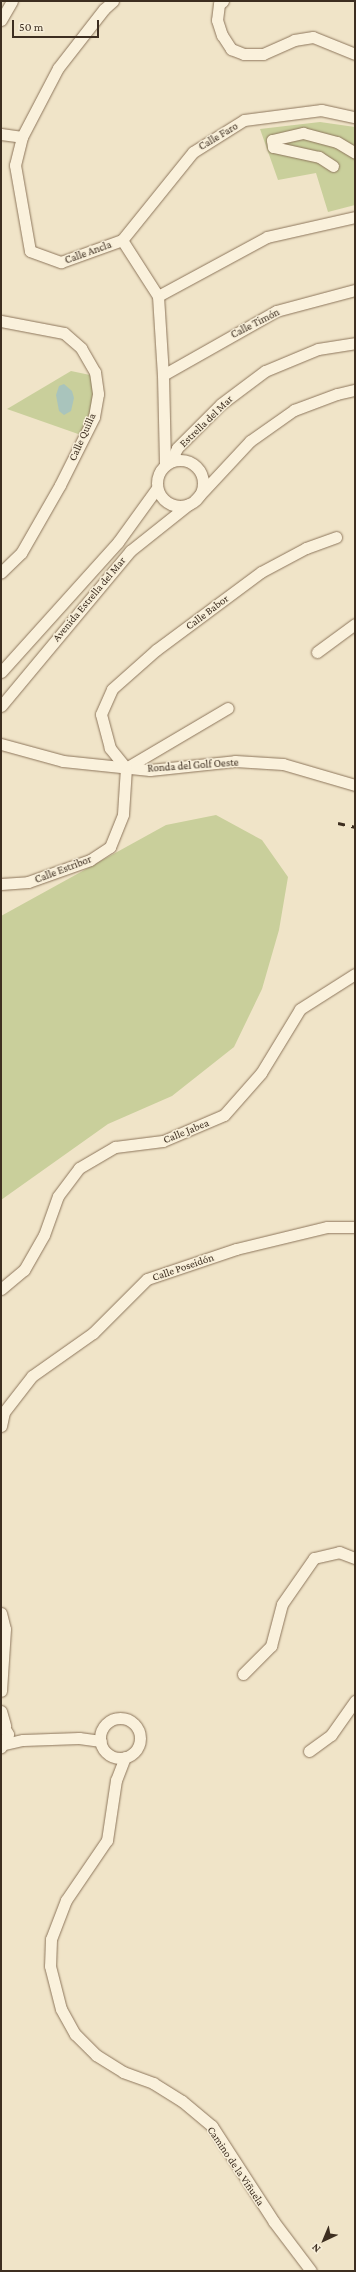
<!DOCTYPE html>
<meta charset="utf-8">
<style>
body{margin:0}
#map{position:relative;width:356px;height:2272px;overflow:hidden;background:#f0e4c8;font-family:"Crimson Pro",serif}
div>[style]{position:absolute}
.green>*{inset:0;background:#c9cf9b}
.water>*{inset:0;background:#a9c4bc}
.roads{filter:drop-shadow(0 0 1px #8d765c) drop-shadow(0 0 1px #8d765c)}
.street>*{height:11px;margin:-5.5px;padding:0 5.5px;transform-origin:5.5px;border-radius:5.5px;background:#faf1dc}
.street>.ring{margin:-5.5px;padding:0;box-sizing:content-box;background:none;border:11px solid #faf1dc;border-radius:50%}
.rail>*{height:3px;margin-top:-1.5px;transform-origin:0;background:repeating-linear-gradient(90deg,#3d2e20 0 7px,transparent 0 14px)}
span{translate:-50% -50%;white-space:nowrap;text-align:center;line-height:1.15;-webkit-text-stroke:3px #f7eed8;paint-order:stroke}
.street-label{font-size:11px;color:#3d2e20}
.frame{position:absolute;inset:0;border:2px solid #3d2e20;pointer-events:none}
.north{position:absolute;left:304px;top:2220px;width:40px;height:40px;-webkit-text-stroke:3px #f7eed8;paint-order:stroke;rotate:224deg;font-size:11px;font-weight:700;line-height:16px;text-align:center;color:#3d2e20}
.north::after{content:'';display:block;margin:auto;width:14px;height:18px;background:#3d2e20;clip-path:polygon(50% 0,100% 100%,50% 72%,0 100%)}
.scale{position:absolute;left:12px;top:20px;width:87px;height:18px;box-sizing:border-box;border:2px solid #3d2e20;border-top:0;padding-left:5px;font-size:12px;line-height:14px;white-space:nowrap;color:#3d2e20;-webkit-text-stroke:3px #f7eed8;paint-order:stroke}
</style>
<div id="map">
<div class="green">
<div style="clip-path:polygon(320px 122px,355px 127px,355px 205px,328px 212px,316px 173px,278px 180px,260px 129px)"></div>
<div style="clip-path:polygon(71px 371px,90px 375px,96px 392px,90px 418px,81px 435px,7px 409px)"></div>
<div style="clip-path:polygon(216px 815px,262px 840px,288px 877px,279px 930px,262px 989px,234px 1047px,172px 1096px,108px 1124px,1px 1200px,1px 916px,166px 825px)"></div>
</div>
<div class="water">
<div style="clip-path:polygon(64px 384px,72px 391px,74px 398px,71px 411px,64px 415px,59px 411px,56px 395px,59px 386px)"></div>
</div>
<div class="roads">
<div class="street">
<div style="left:113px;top:1px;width:12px;rotate:138deg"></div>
<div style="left:104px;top:9px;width:75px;rotate:127.9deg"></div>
<div style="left:58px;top:68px;width:78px;rotate:117.6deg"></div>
<div style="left:22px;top:137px;width:29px;rotate:104deg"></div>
<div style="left:15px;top:165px;width:87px;rotate:80.1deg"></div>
<div style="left:30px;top:251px;width:33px;rotate:20deg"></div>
<div style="left:61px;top:262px;width:65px;rotate:-19.8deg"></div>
<div style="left:223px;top:1px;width:5px;rotate:143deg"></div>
<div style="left:219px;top:4px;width:16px;rotate:97deg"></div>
<div style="left:217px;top:20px;width:16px;rotate:72deg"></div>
<div style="left:222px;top:35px;width:17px;rotate:57deg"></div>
<div style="left:231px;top:49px;width:14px;rotate:21deg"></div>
<div style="left:244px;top:54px;width:19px"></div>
<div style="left:263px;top:54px;width:34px;rotate:-24deg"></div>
<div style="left:294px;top:40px;width:19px;rotate:-9deg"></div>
<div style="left:313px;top:37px;width:45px;rotate:22deg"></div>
<div style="left:1px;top:20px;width:22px;rotate:-60deg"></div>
<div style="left:1px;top:134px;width:21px;rotate:8deg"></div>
<div style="left:333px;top:166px;width:17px;rotate:-147deg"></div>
<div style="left:319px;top:157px;width:47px;rotate:-167.7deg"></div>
<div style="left:273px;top:147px;width:7px;rotate:-98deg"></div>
<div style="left:272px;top:140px;width:32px;rotate:-13deg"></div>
<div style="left:303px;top:133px;width:35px;rotate:15deg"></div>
<div style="left:337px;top:142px;width:21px;rotate:31deg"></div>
<div style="left:122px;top:240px;width:113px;rotate:-51.1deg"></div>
<div style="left:193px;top:152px;width:60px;rotate:-32.1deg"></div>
<div style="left:244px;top:120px;width:78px;rotate:-7.4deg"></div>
<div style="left:321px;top:110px;width:35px;rotate:12deg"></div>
<div style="left:122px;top:240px;width:67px;rotate:57.3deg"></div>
<div style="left:158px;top:296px;width:79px;rotate:86.4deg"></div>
<div style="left:163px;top:375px;width:89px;rotate:88.7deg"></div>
<div style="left:158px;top:296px;width:124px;rotate:-28.4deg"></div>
<div style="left:267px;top:237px;width:90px;rotate:-12.8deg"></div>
<div style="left:1px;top:321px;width:64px;rotate:10.8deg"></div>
<div style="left:64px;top:333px;width:23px;rotate:41deg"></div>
<div style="left:81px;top:348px;width:28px;rotate:60deg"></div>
<div style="left:95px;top:372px;width:22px;rotate:82deg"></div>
<div style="left:98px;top:394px;width:23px;rotate:100deg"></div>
<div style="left:94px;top:417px;width:76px;rotate:116.6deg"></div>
<div style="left:60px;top:485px;width:78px;rotate:119.8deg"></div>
<div style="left:21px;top:553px;width:28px;rotate:136deg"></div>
<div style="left:163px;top:375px;width:130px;rotate:-29.5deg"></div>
<div style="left:276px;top:311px;width:82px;rotate:-14.9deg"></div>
<div class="ring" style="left:157px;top:460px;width:35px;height:35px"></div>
<div style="left:171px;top:461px;width:14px;rotate:-65deg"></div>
<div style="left:177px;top:448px;width:62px;rotate:-45deg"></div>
<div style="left:221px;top:404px;width:55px;rotate:-36.9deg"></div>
<div style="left:265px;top:371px;width:57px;rotate:-22.5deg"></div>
<div style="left:318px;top:349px;width:37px;rotate:-9deg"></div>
<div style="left:195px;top:500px;width:81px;rotate:-47deg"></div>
<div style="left:250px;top:441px;width:54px;rotate:-35.2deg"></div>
<div style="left:294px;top:410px;width:46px;rotate:-20.4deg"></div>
<div style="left:337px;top:394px;width:18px;rotate:-13deg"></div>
<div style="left:317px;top:652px;width:47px;rotate:-36.4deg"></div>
<div style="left:1px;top:672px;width:175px;rotate:-48deg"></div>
<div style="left:118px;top:542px;width:67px;rotate:-54.2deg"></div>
<div style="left:1px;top:706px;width:202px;rotate:-50.2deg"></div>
<div style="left:130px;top:551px;width:75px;rotate:-38.5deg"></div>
<div style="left:1px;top:744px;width:64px;rotate:15.3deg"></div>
<div style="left:63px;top:761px;width:87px;rotate:5.9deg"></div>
<div style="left:150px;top:770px;width:85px;rotate:-6deg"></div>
<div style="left:235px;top:761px;width:48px;rotate:3.6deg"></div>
<div style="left:283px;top:764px;width:75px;rotate:16.3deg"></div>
<div style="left:126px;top:768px;width:118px;rotate:-30.5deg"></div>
<div style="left:1px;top:884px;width:27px;rotate:-4deg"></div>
<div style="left:28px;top:882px;width:66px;rotate:-19.5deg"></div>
<div style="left:90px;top:860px;width:24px;rotate:-33deg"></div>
<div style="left:110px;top:847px;width:35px;rotate:-68deg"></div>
<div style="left:123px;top:814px;width:46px;rotate:-86.3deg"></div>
<div style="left:126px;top:768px;width:26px;rotate:-129deg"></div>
<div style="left:110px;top:748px;width:35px;rotate:-105deg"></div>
<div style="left:101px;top:714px;width:27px;rotate:-66deg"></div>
<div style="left:112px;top:689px;width:59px;rotate:-41.6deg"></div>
<div style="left:156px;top:650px;width:131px;rotate:-36.6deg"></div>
<div style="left:261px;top:572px;width:51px;rotate:-28.1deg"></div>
<div style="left:306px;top:548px;width:32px;rotate:-20deg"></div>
<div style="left:1px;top:1289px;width:30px;rotate:-40deg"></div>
<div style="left:24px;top:1270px;width:40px;rotate:-60.3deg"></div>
<div style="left:44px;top:1235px;width:41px;rotate:-70.3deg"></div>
<div style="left:58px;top:1196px;width:35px;rotate:-53deg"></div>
<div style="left:79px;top:1168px;width:42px;rotate:-30.3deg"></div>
<div style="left:115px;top:1147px;width:48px;rotate:-7.1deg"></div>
<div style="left:163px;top:1141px;width:66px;rotate:-23.1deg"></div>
<div style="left:224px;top:1115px;width:56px;rotate:-48.6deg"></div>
<div style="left:261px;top:1073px;width:75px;rotate:-58.6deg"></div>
<div style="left:300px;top:1009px;width:65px;rotate:-32.5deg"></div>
<div style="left:1px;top:1426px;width:14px;rotate:-78deg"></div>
<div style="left:4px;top:1412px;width:46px;rotate:-52.1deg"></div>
<div style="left:32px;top:1376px;width:75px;rotate:-35.2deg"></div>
<div style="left:93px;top:1333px;width:76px;rotate:-45deg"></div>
<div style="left:147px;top:1279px;width:94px;rotate:-18.6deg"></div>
<div style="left:236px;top:1249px;width:94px;rotate:-13.6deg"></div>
<div style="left:327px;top:1227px;width:28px"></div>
<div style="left:1px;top:1613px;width:16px;rotate:76deg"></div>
<div style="left:5px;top:1629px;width:62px;rotate:93.7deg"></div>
<div style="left:243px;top:1674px;width:40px;rotate:-45deg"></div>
<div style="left:271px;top:1646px;width:43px;rotate:-75.3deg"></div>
<div style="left:282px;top:1604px;width:56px;rotate:-55.2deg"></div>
<div style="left:314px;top:1558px;width:26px;rotate:-13deg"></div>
<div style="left:339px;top:1552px;width:17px;rotate:21deg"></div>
<div style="left:1px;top:1711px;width:15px;rotate:74deg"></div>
<div class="ring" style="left:100px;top:1718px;width:29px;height:29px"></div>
<div style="left:1px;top:1722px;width:14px;rotate:60deg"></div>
<div style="left:8px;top:1734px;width:15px;rotate:118deg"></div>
<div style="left:5px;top:1744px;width:18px;rotate:-13deg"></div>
<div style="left:23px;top:1740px;width:56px;rotate:-2deg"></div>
<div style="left:79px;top:1738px;width:22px;rotate:8deg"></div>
<div style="left:309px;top:1751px;width:27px;rotate:-36deg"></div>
<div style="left:331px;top:1735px;width:42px;rotate:-54.8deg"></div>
<div style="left:125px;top:1757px;width:25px;rotate:111deg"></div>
<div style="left:116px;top:1780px;width:61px;rotate:98.5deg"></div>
<div style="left:107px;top:1840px;width:73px;rotate:124.3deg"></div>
<div style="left:66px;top:1900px;width:42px;rotate:111deg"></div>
<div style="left:51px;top:1939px;width:27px;rotate:92deg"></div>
<div style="left:50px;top:1966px;width:44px;rotate:75.7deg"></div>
<div style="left:61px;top:2009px;width:29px;rotate:61deg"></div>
<div style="left:75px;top:2034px;width:30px;rotate:45deg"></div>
<div style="left:96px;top:2055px;width:32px;rotate:32deg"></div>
<div style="left:123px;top:2072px;width:32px;rotate:20deg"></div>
<div style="left:153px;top:2083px;width:34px;rotate:32deg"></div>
<div style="left:182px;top:2101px;width:39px;rotate:40deg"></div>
<div style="left:212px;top:2126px;width:114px;rotate:57.1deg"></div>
<div style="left:274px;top:2222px;width:61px;rotate:52.9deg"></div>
</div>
</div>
<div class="rail">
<div style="left:338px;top:823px;width:17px;rotate:13deg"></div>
</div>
<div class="street-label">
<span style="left:218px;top:136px;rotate:-31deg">Calle Faro</span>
<span style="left:88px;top:252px;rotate:-20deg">Calle Ancla</span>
<span style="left:255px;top:323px;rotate:-27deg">Calle Timón</span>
<span style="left:206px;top:421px;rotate:-44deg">Estrella del Mar</span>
<span style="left:82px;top:437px;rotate:-66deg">Calle Quilla</span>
<span style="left:89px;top:599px;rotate:-50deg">Avenida Estrella del Mar</span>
<span style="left:207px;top:612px;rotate:-37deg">Calle Babor</span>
<span style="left:193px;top:765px;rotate:-4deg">Ronda del Golf Oeste</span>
<span style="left:63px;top:869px;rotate:-21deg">Calle Estribor</span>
<span style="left:186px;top:1131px;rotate:-22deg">Calle Jabea</span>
<span style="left:183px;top:1267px;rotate:-19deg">Calle Poseidón</span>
<span style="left:236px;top:2166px;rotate:56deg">Camino de la Viñuela</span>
</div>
<div class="frame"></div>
<div class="north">N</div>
<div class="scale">50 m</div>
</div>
